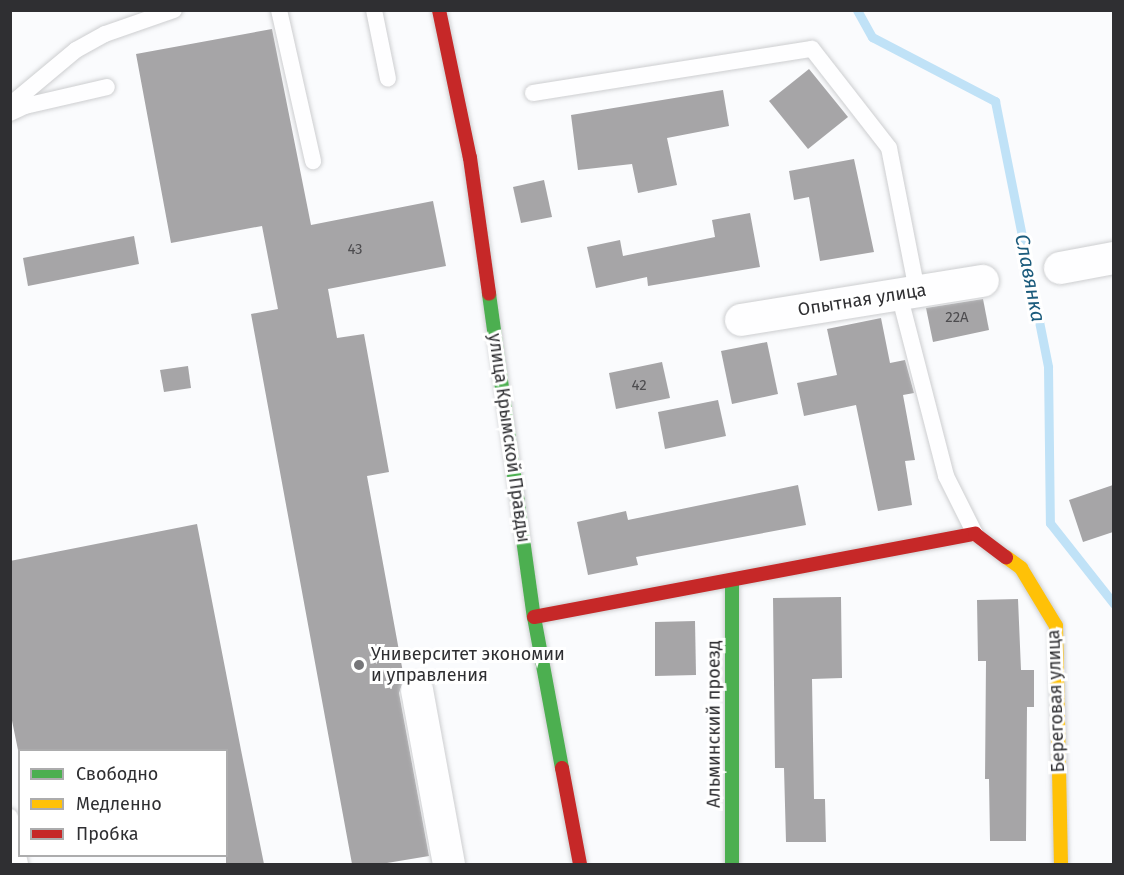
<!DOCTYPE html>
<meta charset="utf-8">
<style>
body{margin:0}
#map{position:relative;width:1124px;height:875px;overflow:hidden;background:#fafbfd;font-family:"Fira Sans",sans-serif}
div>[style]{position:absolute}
.stream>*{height:9px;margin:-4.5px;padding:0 4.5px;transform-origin:4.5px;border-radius:4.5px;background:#c0e2f7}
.building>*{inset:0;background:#a6a5a7}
.roads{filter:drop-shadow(0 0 2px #cdced0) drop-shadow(0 0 2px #cdced0)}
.lane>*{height:16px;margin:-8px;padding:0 8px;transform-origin:8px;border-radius:8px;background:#fefeff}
.street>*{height:32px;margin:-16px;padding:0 16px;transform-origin:16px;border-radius:16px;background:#fefeff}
.fast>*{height:14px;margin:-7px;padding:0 7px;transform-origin:7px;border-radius:7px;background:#4caf50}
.slow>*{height:14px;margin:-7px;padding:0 7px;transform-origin:7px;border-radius:7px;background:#ffc107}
.jam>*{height:14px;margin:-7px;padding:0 7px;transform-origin:7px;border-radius:7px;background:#c62828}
.dots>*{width:16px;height:16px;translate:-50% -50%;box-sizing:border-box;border:3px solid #fff;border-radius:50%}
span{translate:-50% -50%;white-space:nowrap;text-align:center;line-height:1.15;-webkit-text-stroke:6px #fff;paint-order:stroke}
.number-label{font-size:15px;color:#4d4c4f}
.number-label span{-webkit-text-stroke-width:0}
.street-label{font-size:18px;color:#2f2f32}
.poi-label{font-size:18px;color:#2f2f32}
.left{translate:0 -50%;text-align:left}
.water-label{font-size:20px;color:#1b5b7c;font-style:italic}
.frame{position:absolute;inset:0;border:12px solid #2f2f32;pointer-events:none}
.legend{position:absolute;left:18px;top:749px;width:210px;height:108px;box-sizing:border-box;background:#fff;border:2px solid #acacad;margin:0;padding:8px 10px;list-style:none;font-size:18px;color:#2f2f32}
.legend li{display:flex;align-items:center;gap:12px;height:30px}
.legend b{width:30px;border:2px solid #acacad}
</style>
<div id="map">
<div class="stream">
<div style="left:857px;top:10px;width:31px;rotate:61deg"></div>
<div style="left:872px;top:37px;width:139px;rotate:27.5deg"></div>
<div style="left:995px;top:101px;width:271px;rotate:78.7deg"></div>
<div style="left:1048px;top:367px;width:156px;rotate:89.3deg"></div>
<div style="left:1050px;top:523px;width:103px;rotate:51.7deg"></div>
</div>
<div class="building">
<div style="clip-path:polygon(272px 29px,311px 225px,433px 201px,446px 266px,328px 289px,337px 338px,364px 334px,389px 472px,367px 476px,404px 678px,399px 693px,429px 856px,381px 864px,352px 864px,251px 314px,278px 309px,262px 226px,171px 243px,136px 54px)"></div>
<div style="clip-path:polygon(809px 69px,848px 117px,808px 149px,769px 101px)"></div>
<div style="clip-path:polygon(723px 90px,729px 126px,667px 138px,677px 185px,638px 193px,632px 164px,578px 170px,571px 115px)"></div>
<div style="clip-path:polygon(854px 159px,874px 252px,820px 261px,809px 197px,794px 200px,789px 171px)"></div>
<div style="clip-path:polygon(544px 180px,552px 217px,521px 223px,513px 187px)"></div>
<div style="clip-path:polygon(750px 213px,760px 267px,648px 286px,647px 277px,596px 288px,587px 247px,620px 240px,623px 256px,715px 237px,712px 220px)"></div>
<div style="clip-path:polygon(134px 236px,139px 264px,28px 286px,23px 258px)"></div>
<div style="clip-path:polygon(983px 299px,989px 330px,933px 342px,926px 308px)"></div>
<div style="clip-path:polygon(881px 318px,890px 363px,905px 360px,914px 393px,903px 395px,915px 460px,905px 461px,912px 505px,878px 511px,856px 405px,804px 416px,797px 383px,837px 375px,827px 329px)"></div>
<div style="clip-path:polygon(767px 342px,778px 394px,732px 404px,721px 351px)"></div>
<div style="clip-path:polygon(662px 362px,670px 398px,616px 409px,609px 373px)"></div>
<div style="clip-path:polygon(188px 366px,191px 388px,164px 392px,160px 370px)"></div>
<div style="clip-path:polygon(718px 400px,726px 436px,665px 449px,658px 412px)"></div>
<div style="clip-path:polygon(798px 485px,806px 525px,636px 557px,638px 565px,588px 575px,577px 522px,626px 511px,628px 520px)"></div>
<div style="clip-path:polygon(1113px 485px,1113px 532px,1083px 542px,1069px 500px)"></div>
<div style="clip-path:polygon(197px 524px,241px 750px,264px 864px,226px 864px,226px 750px,18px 750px,10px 711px,10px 561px)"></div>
<div style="clip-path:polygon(841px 597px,842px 678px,812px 679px,814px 799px,825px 799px,826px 842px,786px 842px,784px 768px,775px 768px,773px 598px)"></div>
<div style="clip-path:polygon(1018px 599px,1021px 670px,1034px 670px,1034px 707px,1027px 707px,1026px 841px,990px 841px,989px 779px,985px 779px,986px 661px,978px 661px,977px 600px)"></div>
<div style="clip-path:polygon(695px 621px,696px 675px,655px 676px,655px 622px)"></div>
</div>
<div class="roads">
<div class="lane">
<div style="left:279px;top:10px;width:155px;rotate:77.3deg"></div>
<div style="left:374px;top:10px;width:70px;rotate:78.5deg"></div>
<div style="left:533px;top:93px;width:282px;rotate:-9deg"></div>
<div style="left:812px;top:49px;width:125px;rotate:52.1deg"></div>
<div style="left:889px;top:148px;width:146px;rotate:78.9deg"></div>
<div style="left:10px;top:105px;width:86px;rotate:-39.8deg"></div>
<div style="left:76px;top:50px;width:33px;rotate:-29deg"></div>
<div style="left:105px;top:34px;width:73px;rotate:-19.2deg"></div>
<div style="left:10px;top:113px;width:17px;rotate:-25deg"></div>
<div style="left:25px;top:106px;width:84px;rotate:-13deg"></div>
<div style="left:899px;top:294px;width:188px;rotate:75.5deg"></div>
<div style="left:946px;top:476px;width:65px;rotate:63.4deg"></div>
<div style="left:10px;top:817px;width:48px;rotate:78deg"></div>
</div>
<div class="street">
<div style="left:1060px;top:268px;width:55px;rotate:-10.5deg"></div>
<div style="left:741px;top:320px;width:245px;rotate:-9.2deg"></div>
<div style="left:417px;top:690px;width:177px;rotate:79.6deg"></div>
</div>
<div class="fast">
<div style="left:489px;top:294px;width:326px;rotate:82.1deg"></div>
<div style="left:534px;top:617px;width:154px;rotate:79.5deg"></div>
<div style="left:732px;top:583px;width:281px;rotate:90deg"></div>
</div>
<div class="slow">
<div style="left:1006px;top:557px;width:19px;rotate:36deg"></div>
<div style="left:1021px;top:568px;width:68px;rotate:58.9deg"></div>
<div style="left:1056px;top:626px;width:238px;rotate:88.8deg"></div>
</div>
<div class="jam">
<div style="left:439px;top:10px;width:151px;rotate:78.2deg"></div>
<div style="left:470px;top:158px;width:137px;rotate:82deg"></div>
<div style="left:534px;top:617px;width:449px;rotate:-10.7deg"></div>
<div style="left:975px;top:534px;width:39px;rotate:37deg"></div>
<div style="left:562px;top:768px;width:98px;rotate:79.4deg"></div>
</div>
</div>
<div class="dots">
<div style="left:359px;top:665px;background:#767679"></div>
</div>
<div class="number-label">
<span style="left:355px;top:250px">43</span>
<span style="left:957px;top:318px">22А</span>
<span style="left:639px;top:386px">42</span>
</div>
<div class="street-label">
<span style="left:862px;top:300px;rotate:-9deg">Опытная улица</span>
<span style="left:509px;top:438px;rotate:82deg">улица Крымской Правды</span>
<span style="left:1056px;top:701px;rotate:-92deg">Береговая улица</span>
<span style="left:714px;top:724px;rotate:-90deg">Альминский проезд</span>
</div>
<div class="poi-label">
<span class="left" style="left:371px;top:665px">Университет экономии<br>и управления</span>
</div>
<div class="water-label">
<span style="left:1030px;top:278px;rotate:79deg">Славянка</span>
</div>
<div class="frame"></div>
<ul class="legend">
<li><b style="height:8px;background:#4caf50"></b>Свободно</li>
<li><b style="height:8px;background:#ffc107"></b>Медленно</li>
<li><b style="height:8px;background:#c62828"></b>Пробка</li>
</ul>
</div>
